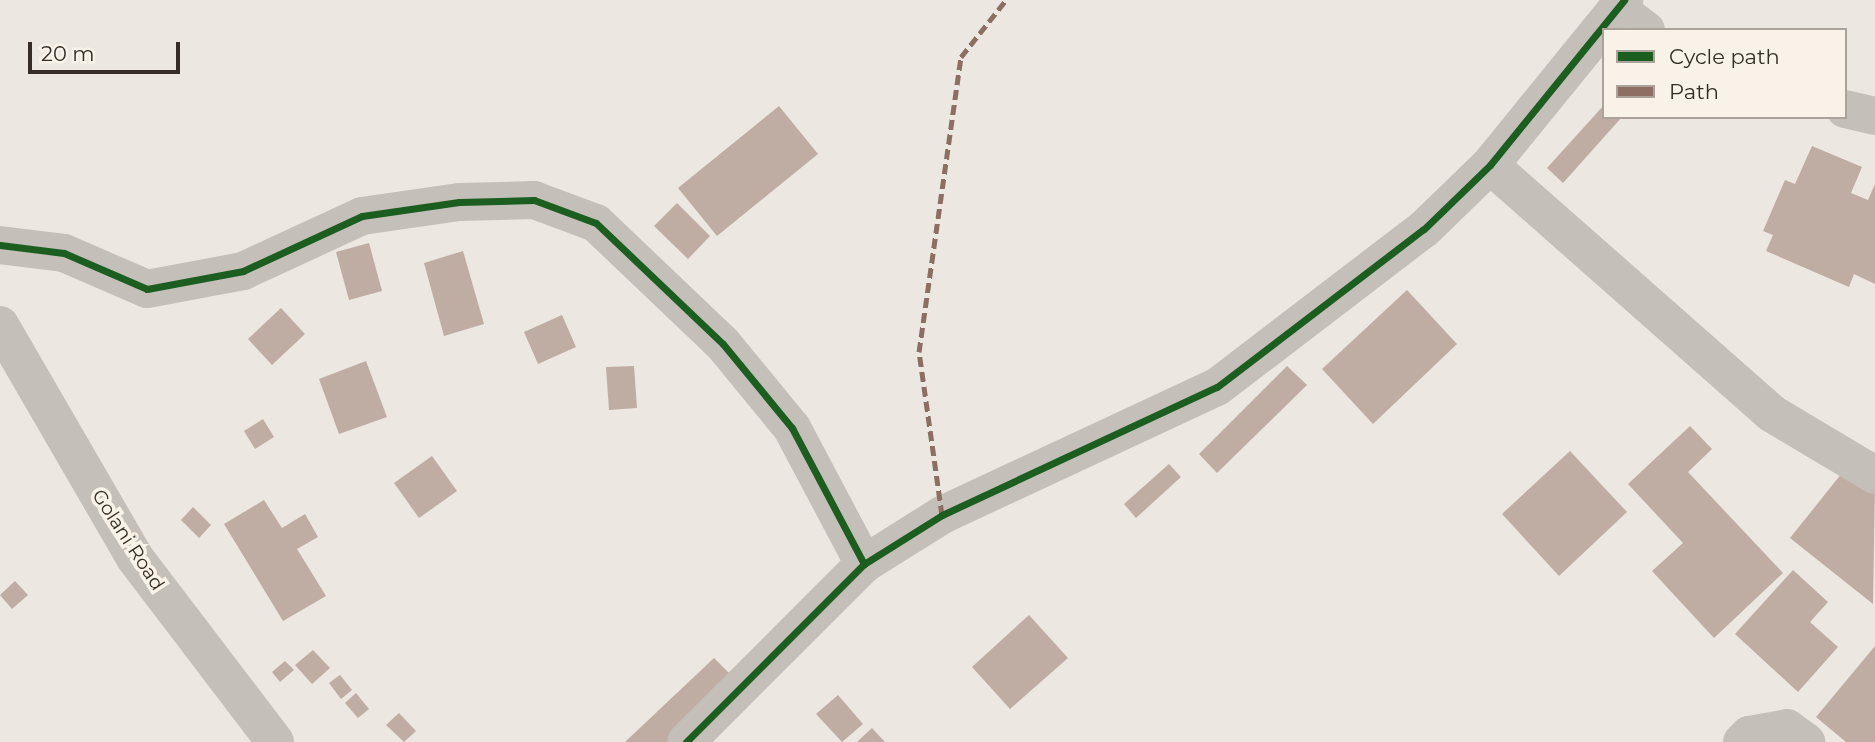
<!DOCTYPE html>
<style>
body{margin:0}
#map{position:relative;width:1875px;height:742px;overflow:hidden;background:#ece7e1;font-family:Montserrat,sans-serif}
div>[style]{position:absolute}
.building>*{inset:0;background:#bfaca3}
.minor>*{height:38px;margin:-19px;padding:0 19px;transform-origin:19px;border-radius:19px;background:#c5bfba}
.quiet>*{height:5px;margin-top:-2.5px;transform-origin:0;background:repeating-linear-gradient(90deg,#8d6e63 0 10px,transparent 0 15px)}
.cycleway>*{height:7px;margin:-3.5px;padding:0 3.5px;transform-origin:3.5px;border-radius:3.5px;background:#1b5e20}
span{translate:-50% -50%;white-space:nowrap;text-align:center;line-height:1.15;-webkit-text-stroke:7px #f9f2e8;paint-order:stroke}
.street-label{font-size:19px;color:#362d28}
.legend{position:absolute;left:1602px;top:28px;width:245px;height:91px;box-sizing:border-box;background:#f9f2e8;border:2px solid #aba39b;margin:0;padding:9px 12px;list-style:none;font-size:21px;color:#362d28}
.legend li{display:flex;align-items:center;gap:14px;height:35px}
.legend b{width:35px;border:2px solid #aba39b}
.scale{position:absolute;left:28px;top:42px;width:152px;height:32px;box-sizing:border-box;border:4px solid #362d28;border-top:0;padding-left:9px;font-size:21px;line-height:24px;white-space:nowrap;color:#362d28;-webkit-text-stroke:5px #f9f2e8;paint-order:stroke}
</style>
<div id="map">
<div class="building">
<div style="clip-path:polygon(1604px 105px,1604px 117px,1622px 117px,1563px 183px,1547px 168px)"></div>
<div style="clip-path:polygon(779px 106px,818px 154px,717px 236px,678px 188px)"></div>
<div style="clip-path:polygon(1812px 146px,1862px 167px,1851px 193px,1868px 200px,1875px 184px,1875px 284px,1854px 274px,1849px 287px,1766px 251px,1773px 235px,1763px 231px,1785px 180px,1795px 184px)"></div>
<div style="clip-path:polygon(677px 203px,710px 236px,688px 259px,654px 226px)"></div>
<div style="clip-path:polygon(369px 243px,382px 291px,349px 300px,336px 252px)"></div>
<div style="clip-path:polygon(463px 251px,484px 324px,444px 336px,424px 263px)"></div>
<div style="clip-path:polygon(1407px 290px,1457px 344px,1373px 424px,1322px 369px)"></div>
<div style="clip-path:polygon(281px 308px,305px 334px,272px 365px,248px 339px)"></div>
<div style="clip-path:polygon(562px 315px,576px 347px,538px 364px,524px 332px)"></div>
<div style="clip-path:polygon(366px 361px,387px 417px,339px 434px,319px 379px)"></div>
<div style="clip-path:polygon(634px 366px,637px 408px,609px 410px,606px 367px)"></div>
<div style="clip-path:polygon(1287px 366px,1307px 385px,1217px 473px,1199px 454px)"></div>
<div style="clip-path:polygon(263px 419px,274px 437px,255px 449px,244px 431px)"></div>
<div style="clip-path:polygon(1690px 426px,1712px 449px,1688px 472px,1783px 573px,1714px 638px,1652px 571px,1683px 543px,1628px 484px)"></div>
<div style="clip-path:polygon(1570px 451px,1627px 512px,1559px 576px,1502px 514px)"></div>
<div style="clip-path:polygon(432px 456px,457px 491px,419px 518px,394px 483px)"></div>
<div style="clip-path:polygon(1850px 463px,1875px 483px,1873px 604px,1790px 538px)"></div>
<div style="clip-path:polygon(1169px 464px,1181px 477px,1136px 518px,1124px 504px)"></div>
<div style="clip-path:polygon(264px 500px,282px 528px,305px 514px,318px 537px,297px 549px,326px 596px,283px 621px,224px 524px)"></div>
<div style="clip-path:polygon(193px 507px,211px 525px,199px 538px,181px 520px)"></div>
<div style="clip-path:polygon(1793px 570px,1828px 602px,1810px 622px,1838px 647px,1798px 692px,1735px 634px)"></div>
<div style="clip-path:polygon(15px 581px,28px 595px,12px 609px,0 595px)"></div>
<div style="clip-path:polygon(1029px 615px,1068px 658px,1010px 709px,972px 667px)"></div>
<div style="clip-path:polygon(1875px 646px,1875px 742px,1846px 742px,1816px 717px)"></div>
<div style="clip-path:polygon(313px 650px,330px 668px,312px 684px,295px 665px)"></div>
<div style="clip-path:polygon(714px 658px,734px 678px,667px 742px,625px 742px)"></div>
<div style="clip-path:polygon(285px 661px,294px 670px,280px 682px,272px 672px)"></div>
<div style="clip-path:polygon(340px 675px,352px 690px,341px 699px,329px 683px)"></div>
<div style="clip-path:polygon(356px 693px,369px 709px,358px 718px,345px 703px)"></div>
<div style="clip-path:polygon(838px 695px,863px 724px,842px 742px,816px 714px)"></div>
<div style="clip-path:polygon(399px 713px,416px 731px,404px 742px,386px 725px)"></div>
<div style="clip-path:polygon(872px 728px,885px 742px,857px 742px)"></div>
</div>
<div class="minor">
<div style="left:1618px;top:9px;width:35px;rotate:37deg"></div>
<div style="left:1845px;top:109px;width:31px;rotate:13deg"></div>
<div style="left:1490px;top:165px;width:375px;rotate:41.4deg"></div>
<div style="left:1771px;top:413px;width:121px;rotate:30.8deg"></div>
<div style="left:0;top:245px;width:64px;rotate:7.1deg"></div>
<div style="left:64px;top:253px;width:90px;rotate:23.4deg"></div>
<div style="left:147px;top:289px;width:98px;rotate:-10.6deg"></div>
<div style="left:243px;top:271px;width:131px;rotate:-24.8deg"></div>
<div style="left:362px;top:216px;width:98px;rotate:-8.2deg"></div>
<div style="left:459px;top:202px;width:75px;rotate:-1.5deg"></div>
<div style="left:534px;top:200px;width:66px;rotate:20.4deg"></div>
<div style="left:596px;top:223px;width:175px;rotate:43.6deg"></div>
<div style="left:723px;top:344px;width:109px;rotate:50.6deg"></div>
<div style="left:792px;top:428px;width:154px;rotate:62.1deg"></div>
<div style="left:0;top:325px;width:269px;rotate:59.9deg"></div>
<div style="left:135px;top:558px;width:231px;rotate:52.7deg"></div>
<div style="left:686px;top:742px;width:252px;rotate:-45deg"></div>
<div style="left:864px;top:564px;width:92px;rotate:-32.1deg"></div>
<div style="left:942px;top:515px;width:303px;rotate:-25deg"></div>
<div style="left:1217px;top:387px;width:260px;rotate:-37.4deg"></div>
<div style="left:1424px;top:229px;width:92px;rotate:-44.1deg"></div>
<div style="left:1490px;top:165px;width:213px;rotate:-50.9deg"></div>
<div style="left:1742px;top:742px;width:10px;rotate:-45deg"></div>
<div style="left:1749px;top:735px;width:39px;rotate:-10deg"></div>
<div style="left:1787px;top:728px;width:24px;rotate:36deg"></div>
</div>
<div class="quiet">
<div style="left:942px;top:515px;width:165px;rotate:-98deg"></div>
<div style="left:919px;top:352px;width:298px;rotate:-81.9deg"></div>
<div style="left:961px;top:57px;width:73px;rotate:-51.7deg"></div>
</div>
<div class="cycleway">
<div style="left:0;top:245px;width:64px;rotate:7.1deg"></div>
<div style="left:64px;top:253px;width:90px;rotate:23.4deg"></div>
<div style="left:147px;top:289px;width:98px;rotate:-10.6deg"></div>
<div style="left:243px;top:271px;width:131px;rotate:-24.8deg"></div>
<div style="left:362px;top:216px;width:98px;rotate:-8.2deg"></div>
<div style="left:459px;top:202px;width:75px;rotate:-1.5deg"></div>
<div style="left:534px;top:200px;width:66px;rotate:20.4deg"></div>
<div style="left:596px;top:223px;width:175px;rotate:43.6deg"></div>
<div style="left:723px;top:344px;width:109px;rotate:50.6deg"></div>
<div style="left:792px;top:428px;width:154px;rotate:62.1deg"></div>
<div style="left:686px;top:742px;width:252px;rotate:-45deg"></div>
<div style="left:864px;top:564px;width:92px;rotate:-32.1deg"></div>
<div style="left:942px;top:515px;width:303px;rotate:-25deg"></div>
<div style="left:1217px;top:387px;width:260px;rotate:-37.4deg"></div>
<div style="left:1424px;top:229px;width:92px;rotate:-44.1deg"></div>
<div style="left:1490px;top:165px;width:213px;rotate:-50.9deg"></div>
</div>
<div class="street-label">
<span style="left:128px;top:540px;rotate:57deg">Golani Road</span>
</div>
<ul class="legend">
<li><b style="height:9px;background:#1b5e20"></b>Cycle path</li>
<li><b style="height:9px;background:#8d6e63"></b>Path</li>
</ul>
<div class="scale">20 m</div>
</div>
